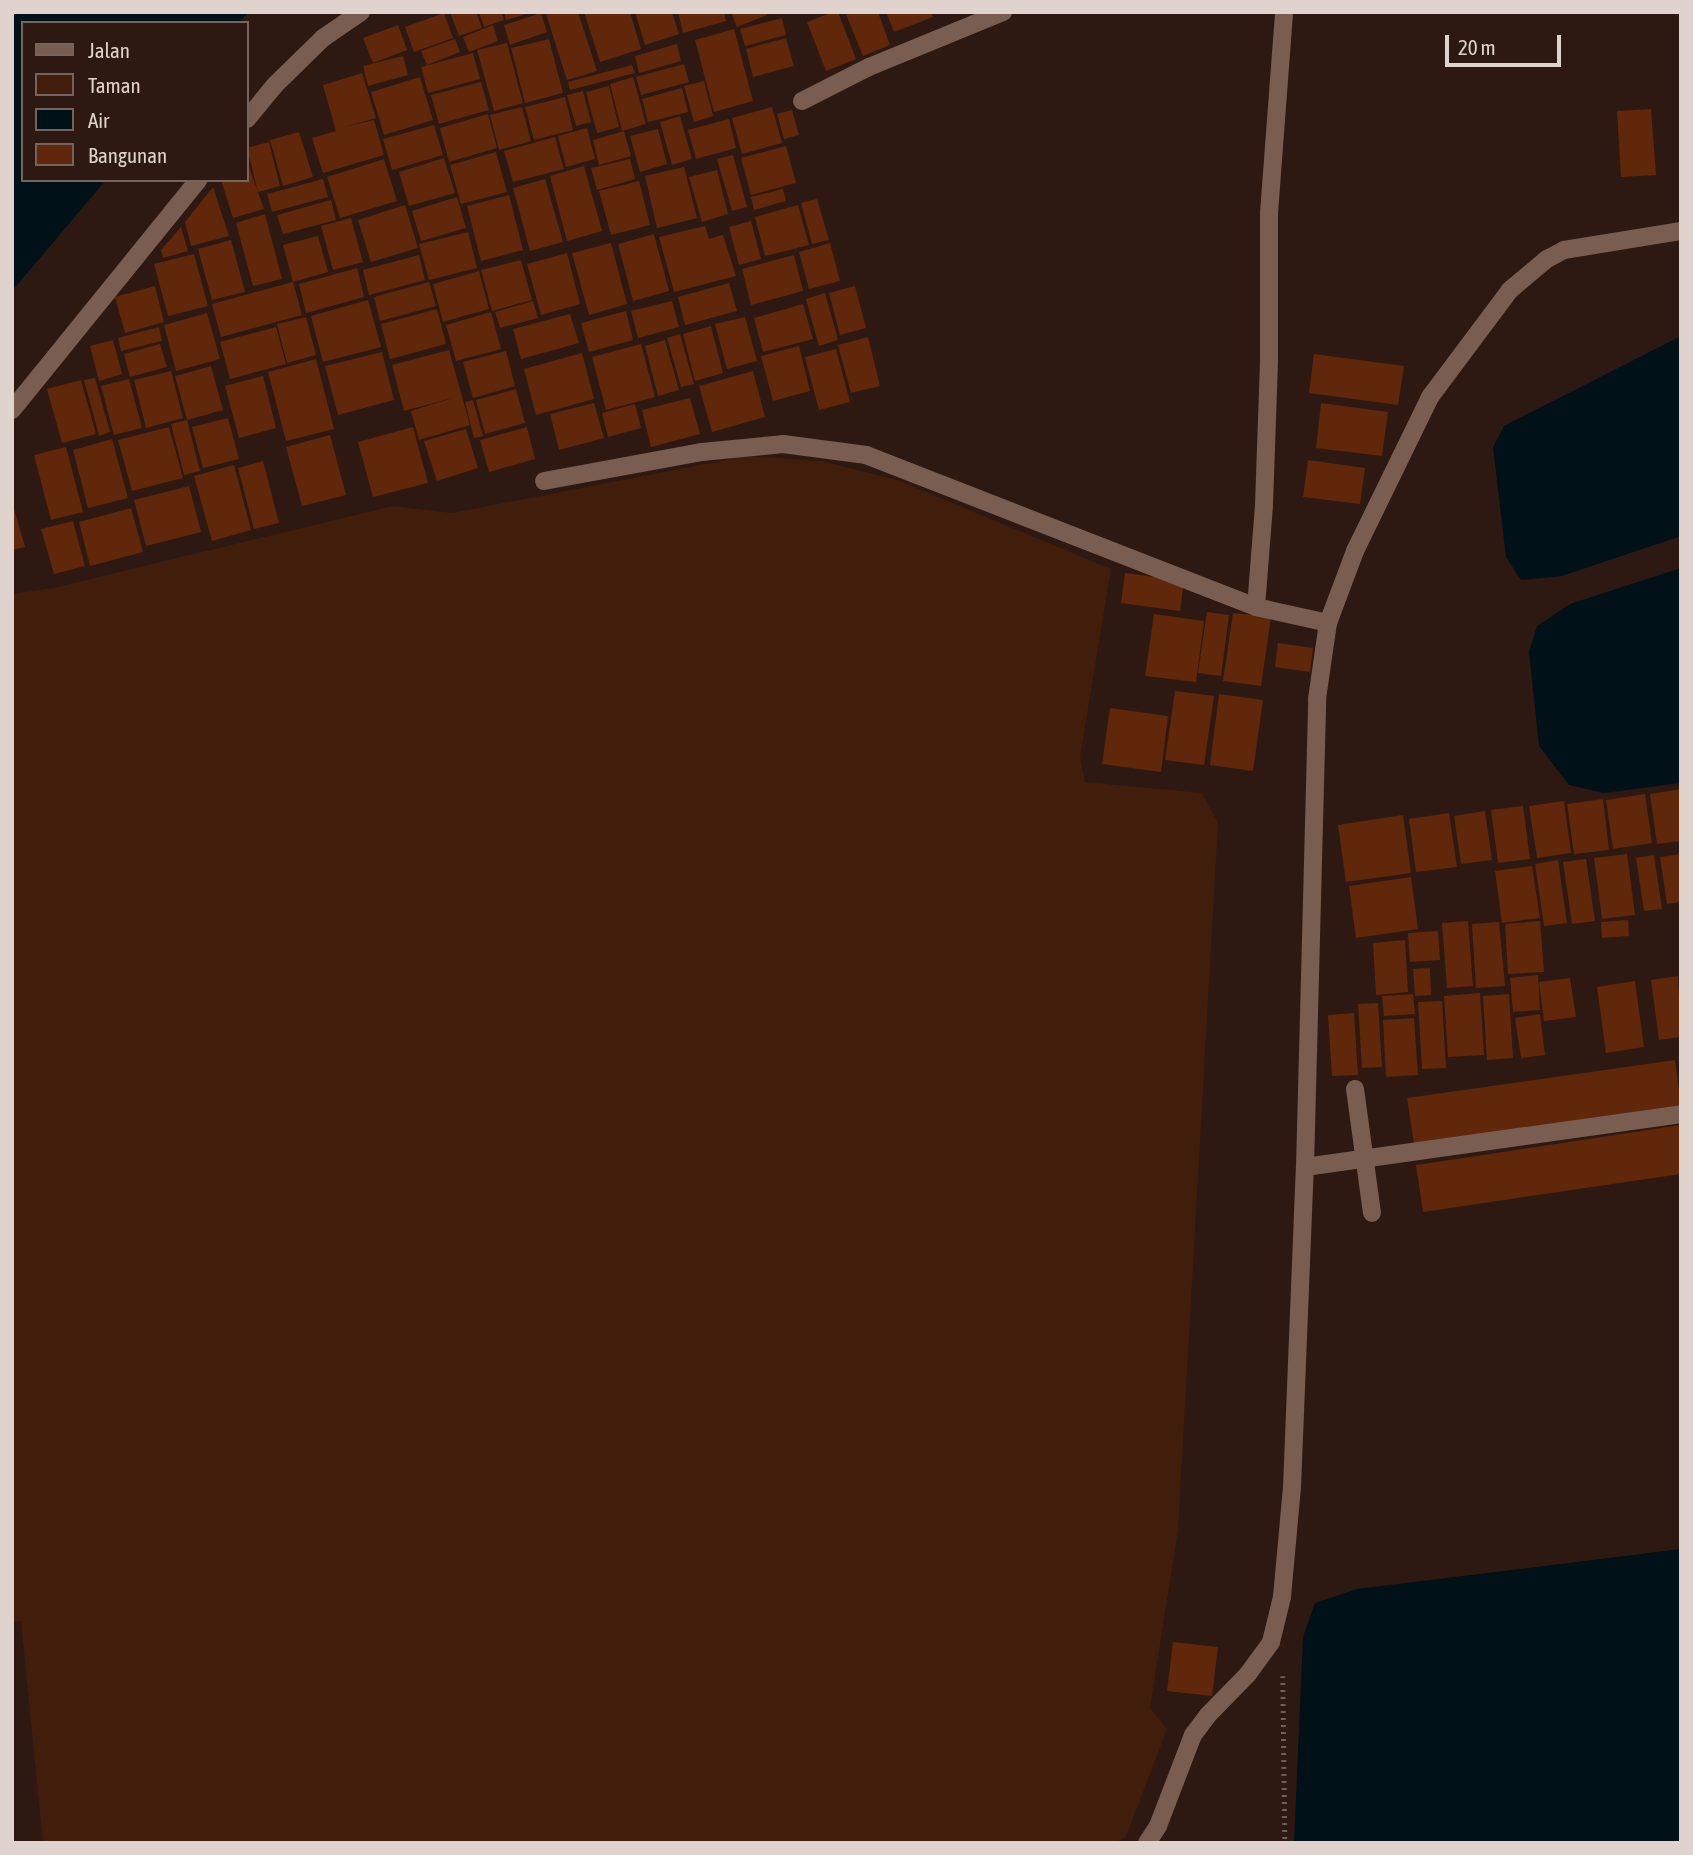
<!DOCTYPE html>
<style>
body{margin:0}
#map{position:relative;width:1693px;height:1855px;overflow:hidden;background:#2d1911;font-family:"Asap Condensed",sans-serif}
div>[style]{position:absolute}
.green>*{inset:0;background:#411d0c}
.water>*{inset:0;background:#001118}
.building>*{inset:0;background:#60270a}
.path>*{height:4.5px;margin-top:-2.25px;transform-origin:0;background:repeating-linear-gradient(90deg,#705e57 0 2px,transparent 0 7px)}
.minor>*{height:18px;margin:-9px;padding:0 9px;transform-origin:9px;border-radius:9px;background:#795d51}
span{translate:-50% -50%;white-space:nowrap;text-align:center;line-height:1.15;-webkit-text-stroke:7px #2d1911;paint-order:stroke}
.frame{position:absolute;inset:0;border:14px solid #e0d2cd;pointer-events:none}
.legend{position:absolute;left:21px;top:21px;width:228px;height:161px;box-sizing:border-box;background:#2d1911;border:2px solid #75635c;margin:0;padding:9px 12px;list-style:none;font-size:21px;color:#e0d2cd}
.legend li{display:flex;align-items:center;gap:14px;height:35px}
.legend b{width:35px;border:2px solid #75635c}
.scale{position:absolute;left:1445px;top:35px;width:116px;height:32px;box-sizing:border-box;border:4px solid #e0d2cd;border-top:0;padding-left:9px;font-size:21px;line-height:24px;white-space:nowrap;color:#e0d2cd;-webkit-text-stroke:5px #2d1911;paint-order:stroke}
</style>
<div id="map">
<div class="green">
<div style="clip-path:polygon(747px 456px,822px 461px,897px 480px,1111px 569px,1080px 757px,1085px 782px,1202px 793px,1218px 823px,1178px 1530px,1150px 1708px,1167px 1729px,1126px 1837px,1114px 1843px,43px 1843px,21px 1621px,12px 1621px,12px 594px,53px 588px,393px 506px,452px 513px)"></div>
</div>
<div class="water">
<div style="clip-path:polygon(12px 12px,249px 12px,239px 23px,23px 23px,23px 180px,106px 180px,12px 291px)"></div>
<div style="clip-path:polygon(1681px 336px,1681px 536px,1562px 576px,1521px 580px,1506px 557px,1493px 447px,1504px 426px)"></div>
<div style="clip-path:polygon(1681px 568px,1681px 783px,1604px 793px,1569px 785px,1539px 746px,1529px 652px,1537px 626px,1570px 604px)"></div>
<div style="clip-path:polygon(1681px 1549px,1681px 1843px,1294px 1843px,1303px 1637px,1315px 1603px,1357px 1589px)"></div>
</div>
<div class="building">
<div style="clip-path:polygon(450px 12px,476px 12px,482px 28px,459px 36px)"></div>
<div style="clip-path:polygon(479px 12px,501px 12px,504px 20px,484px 27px)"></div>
<div style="clip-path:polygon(504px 12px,529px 12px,530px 13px,506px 20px)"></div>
<div style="clip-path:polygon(551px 12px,578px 12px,597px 71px,567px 80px,546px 14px)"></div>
<div style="clip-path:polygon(584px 12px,630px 12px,641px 49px,600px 62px)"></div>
<div style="clip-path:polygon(635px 12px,672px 12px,679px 34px,645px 45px)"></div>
<div style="clip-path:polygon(678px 12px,724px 12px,726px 21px,683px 33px)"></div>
<div style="clip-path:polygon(731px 12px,766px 12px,767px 15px,737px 27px)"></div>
<div style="clip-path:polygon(833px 12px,838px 12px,856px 59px,826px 71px,807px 22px)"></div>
<div style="clip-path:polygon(845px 12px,878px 12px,890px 45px,863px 56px)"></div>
<div style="clip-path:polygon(886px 12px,931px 12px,933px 17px,894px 32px)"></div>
<div style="clip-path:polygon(444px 13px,453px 38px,414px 52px,405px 27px)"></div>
<div style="clip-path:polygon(541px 13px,547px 32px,510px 45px,504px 25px)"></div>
<div style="clip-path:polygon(782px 18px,786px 35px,745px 46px,740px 29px)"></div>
<div style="clip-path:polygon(398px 25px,407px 50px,373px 63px,363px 38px)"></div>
<div style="clip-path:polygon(493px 25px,498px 41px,469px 52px,463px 37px)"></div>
<div style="clip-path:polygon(734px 29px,753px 101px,714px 112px,695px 40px)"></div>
<div style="clip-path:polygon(786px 38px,794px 66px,753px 77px,746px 49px)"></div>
<div style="clip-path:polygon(455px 39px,460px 52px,427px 65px,421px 51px)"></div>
<div style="clip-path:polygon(549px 39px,563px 93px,525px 103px,511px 48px)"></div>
<div style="clip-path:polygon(507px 43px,523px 103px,494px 111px,477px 50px)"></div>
<div style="clip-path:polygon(677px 44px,681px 61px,639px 73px,635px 56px)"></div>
<div style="clip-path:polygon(473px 53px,480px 79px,428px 93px,421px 67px)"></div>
<div style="clip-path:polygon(403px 56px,408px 75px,368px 86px,363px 66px)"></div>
<div style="clip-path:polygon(684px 64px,689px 82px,641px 95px,636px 77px)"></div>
<div style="clip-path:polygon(632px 65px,635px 73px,570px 90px,568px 82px)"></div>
<div style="clip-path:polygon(362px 73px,376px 118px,344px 127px,374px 120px,384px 155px,323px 173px,312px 138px,336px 131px,323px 85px)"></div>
<div style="clip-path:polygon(420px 77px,433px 120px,384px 135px,371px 92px)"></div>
<div style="clip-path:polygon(633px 77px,646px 124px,622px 131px,610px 84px)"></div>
<div style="clip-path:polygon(704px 81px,713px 116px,694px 122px,684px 86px)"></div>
<div style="clip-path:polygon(481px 82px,489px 110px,439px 124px,431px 95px)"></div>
<div style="clip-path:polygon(609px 86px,619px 127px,597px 133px,586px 92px)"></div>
<div style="clip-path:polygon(682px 88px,688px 112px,648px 122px,642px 99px)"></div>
<div style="clip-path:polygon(583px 91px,591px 122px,576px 126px,567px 95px)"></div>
<div style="clip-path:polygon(565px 97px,573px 130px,534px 140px,525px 107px)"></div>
<div style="clip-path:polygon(522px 107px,531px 141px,499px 150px,490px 115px)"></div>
<div style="clip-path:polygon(772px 107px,782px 143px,742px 154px,732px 118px)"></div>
<div style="clip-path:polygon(1651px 109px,1656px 175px,1621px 177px,1617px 111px)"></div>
<div style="clip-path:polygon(792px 110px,799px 135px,784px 139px,777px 114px)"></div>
<div style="clip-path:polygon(488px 114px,497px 148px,449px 162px,440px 128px)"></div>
<div style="clip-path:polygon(680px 116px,692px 159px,672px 165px,660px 122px)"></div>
<div style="clip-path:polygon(729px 119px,736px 148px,696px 159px,688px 130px)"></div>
<div style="clip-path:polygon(434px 125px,443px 155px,392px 170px,383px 139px)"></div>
<div style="clip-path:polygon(587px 128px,595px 159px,566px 167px,558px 136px)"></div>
<div style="clip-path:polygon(658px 129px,667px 164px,640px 172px,630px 136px)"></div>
<div style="clip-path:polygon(624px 131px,631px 156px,599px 165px,593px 140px)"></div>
<div style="clip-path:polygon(299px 132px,313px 177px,283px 186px,270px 140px)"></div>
<div style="clip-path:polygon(555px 137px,564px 169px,513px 182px,504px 151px)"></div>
<div style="clip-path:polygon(269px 142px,280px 186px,258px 192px,247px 148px)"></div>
<div style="clip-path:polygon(786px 146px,796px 183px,751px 195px,741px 158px)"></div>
<div style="clip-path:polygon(496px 152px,507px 192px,461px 204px,450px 165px)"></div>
<div style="clip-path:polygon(733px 155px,747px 207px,732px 211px,717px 159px)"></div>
<div style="clip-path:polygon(444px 158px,455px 193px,409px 206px,399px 172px)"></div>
<div style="clip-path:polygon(384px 159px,397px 201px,340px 218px,327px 177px)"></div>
<div style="clip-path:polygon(630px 159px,635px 179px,597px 190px,591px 168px)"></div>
<div style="clip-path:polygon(247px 161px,264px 209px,233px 218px,221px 180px,247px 180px)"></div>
<div style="clip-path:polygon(584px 166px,602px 231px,567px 241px,550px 176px)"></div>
<div style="clip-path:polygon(684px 167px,697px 218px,657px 228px,645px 176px)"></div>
<div style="clip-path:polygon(717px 170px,728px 214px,702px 222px,689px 177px)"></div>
<div style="clip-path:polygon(323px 179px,328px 197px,272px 212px,267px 194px)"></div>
<div style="clip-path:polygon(545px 179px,563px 242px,530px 251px,513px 188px)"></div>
<div style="clip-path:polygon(639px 181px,650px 225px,611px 235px,599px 191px)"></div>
<div style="clip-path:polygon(213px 187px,229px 236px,191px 246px,185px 222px)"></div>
<div style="clip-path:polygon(783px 189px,786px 201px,754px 210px,751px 197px)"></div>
<div style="clip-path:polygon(509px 195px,523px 250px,481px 261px,467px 206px)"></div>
<div style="clip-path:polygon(457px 197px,466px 228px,421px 241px,412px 211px)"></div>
<div style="clip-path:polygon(817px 199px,829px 240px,812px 244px,801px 203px)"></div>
<div style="clip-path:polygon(331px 200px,336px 220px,283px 234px,277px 215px)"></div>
<div style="clip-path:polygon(405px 205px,418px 248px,371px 262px,358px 220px)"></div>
<div style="clip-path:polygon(798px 205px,809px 245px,765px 256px,755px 217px)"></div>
<div style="clip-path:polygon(265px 214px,282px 279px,253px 286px,236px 223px)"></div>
<div style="clip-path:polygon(351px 218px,363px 262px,333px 270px,321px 226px)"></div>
<div style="clip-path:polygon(751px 221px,761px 259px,739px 265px,729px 227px)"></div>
<div style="clip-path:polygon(705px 226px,709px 239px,723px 235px,736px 276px,674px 292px,659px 237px)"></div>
<div style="clip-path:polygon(181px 227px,188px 251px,163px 258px,161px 250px)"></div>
<div style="clip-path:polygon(468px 232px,477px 268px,429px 280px,419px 244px)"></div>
<div style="clip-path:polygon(654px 234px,669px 291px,633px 301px,618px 244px)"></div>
<div style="clip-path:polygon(318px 236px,328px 272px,293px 282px,283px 245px)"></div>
<div style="clip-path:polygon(231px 240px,245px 292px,212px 300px,198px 249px)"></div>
<div style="clip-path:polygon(611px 243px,627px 304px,589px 315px,572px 253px)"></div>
<div style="clip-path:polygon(830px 243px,840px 281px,809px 289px,799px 252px)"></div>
<div style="clip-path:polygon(567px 253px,580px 304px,541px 315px,527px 264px)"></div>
<div style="clip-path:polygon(194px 254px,208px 306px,168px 316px,154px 264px)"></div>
<div style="clip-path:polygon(419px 255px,425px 280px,369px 295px,363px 270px)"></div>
<div style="clip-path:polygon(794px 255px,803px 291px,751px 305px,742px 269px)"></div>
<div style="clip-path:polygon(521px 260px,532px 300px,492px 311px,481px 270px)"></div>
<div style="clip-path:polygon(357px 268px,364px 297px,306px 313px,299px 284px)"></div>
<div style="clip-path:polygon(479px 271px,489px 309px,443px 322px,433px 284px)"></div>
<div style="clip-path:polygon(293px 282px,302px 315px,221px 337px,212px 304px)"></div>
<div style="clip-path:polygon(429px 282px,436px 306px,380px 321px,374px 297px)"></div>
<div style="clip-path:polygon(729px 283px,737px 311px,685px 325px,678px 297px)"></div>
<div style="clip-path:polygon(155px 286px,164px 322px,125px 333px,115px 297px)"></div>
<div style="clip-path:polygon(855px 286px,866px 328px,840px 335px,829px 293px)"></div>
<div style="clip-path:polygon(825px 293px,838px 340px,819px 346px,806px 299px)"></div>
<div style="clip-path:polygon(368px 300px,381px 347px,323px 362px,311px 316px)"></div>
<div style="clip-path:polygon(533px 301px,538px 318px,500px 328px,495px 312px)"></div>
<div style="clip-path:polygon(672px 301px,679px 327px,638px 338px,631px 311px)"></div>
<div style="clip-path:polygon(803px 304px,813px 339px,763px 352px,754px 318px)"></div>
<div style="clip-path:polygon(437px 309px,446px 344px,390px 359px,381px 324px)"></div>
<div style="clip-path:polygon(626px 311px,633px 340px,589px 352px,581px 323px)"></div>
<div style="clip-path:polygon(491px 312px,501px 349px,456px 361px,446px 325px)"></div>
<div style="clip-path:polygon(207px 313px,220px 359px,176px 371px,164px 325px)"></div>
<div style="clip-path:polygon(570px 314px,579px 343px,521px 359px,513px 329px)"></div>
<div style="clip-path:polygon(306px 317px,316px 355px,287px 363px,277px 324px)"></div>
<div style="clip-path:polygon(745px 317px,757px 361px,727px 369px,715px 324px)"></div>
<div style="clip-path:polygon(711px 326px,723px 373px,695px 381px,683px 334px)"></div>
<div style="clip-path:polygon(159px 327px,162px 341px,121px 351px,118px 338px)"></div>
<div style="clip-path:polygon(276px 327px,286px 364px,230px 379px,220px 342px)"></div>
<div style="clip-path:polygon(680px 334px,694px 384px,681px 387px,667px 338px)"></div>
<div style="clip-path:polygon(868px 337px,880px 386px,851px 393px,838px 345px)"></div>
<div style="clip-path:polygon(113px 340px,122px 374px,99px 381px,90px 346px)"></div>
<div style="clip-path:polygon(665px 340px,679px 390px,658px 396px,645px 346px)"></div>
<div style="clip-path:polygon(160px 344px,167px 367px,130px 377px,124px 354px)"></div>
<div style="clip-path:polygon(641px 344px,655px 397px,606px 410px,592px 357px)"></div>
<div style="clip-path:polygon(799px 346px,810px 391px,773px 401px,761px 356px)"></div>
<div style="clip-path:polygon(836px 349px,850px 402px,819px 410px,805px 357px)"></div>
<div style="clip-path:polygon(449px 350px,470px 425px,419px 440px,411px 411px,456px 397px,404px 411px,392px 365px)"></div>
<div style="clip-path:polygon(506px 351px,515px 386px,473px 398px,463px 362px)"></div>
<div style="clip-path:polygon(382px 352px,394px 400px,338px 415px,325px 366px)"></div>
<div style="clip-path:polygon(582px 353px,594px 399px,536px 415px,524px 369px)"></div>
<div style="clip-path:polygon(1314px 354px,1404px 366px,1398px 405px,1309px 393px)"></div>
<div style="clip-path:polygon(316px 359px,334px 429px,286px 441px,268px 372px)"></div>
<div style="clip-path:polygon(211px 366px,223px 410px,187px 420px,175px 376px)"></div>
<div style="clip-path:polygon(171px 371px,183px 418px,146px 428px,134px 380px)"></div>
<div style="clip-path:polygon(753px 371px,765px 417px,712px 432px,699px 386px)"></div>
<div style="clip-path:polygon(263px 376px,276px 428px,239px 438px,225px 386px)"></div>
<div style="clip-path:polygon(95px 378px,110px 432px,99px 436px,84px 380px)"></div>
<div style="clip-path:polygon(129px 379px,142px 428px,114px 435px,101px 386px)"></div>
<div style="clip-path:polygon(81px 380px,96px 434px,62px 443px,47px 389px)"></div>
<div style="clip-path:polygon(516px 389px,525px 423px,485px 434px,476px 400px)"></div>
<div style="clip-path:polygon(690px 398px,700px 434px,651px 447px,642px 410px)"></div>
<div style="clip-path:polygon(473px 400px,483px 436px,474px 438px,465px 402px)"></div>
<div style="clip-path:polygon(594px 403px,604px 438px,559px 450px,550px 414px)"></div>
<div style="clip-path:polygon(1321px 403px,1388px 412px,1382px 456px,1316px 448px)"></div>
<div style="clip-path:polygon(635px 404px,641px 428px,608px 437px,602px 413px)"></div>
<div style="clip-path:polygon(228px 418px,239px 459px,203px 468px,192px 427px)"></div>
<div style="clip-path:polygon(187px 420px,200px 471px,184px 475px,171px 424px)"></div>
<div style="clip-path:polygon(169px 427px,183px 478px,132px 491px,118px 440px)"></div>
<div style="clip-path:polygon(413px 427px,428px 483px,373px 497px,358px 442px)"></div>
<div style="clip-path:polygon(527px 427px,535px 459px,489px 472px,480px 440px)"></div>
<div style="clip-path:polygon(466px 429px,478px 468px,437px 481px,424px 441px)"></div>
<div style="clip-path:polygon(330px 435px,346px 495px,302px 506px,286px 447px)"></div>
<div style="clip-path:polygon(112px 439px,128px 498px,88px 508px,73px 450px)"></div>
<div style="clip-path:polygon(66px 447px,83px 512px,51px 520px,34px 455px)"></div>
<div style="clip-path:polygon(1308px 460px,1365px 468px,1360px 504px,1303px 497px)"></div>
<div style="clip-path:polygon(263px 461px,279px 523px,254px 529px,238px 468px)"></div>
<div style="clip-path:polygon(234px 465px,251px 530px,212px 541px,194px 476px)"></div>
<div style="clip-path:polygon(189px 486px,201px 532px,146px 546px,134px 500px)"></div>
<div style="clip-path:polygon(12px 502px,25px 547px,12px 550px)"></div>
<div style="clip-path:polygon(131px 508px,143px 552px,90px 566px,79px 522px)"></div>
<div style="clip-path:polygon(73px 521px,85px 566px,54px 574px,41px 529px)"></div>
<div style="clip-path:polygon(1125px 573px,1184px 581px,1180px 611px,1121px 603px)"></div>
<div style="clip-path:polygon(1207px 612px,1229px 615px,1221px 676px,1198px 673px)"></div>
<div style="clip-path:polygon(1233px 613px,1271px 617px,1261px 686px,1223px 681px)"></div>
<div style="clip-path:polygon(1154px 614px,1204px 621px,1196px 682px,1145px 676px)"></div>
<div style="clip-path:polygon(1278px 643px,1313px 648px,1310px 672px,1275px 667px)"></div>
<div style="clip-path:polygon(1175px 691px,1214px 696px,1204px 765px,1165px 760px)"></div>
<div style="clip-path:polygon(1219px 694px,1263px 700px,1253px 771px,1210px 765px)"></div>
<div style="clip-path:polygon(1110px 708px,1168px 716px,1161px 772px,1102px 764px)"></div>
<div style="clip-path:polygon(1681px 789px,1681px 841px,1657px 844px,1650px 794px)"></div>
<div style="clip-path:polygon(1645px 794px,1652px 843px,1613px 849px,1606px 800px)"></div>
<div style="clip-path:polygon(1603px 799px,1609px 850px,1574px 854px,1567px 804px)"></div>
<div style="clip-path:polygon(1564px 801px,1571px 853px,1537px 858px,1529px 806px)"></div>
<div style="clip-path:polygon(1523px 806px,1530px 859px,1498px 863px,1491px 810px)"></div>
<div style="clip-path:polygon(1485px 811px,1492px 860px,1461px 864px,1454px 816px)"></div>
<div style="clip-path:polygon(1449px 813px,1457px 867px,1416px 872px,1409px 819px)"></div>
<div style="clip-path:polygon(1403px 815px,1411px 873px,1346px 882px,1338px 825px)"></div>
<div style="clip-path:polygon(1627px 854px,1635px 915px,1602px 919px,1594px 858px)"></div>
<div style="clip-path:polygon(1681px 854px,1681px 902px,1667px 904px,1660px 857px)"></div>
<div style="clip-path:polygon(1654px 855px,1662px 909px,1644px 911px,1636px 858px)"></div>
<div style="clip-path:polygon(1586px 859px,1595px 921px,1572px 924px,1563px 862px)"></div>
<div style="clip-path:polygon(1558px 860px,1567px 923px,1544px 926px,1535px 864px)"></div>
<div style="clip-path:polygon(1532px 866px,1540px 918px,1502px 923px,1495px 871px)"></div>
<div style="clip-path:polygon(1411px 877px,1418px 929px,1356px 938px,1349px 886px)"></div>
<div style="clip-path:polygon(1628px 920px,1629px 936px,1602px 938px,1601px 922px)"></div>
<div style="clip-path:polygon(1468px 921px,1473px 986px,1447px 988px,1442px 923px)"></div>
<div style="clip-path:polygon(1540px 921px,1544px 972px,1508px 974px,1505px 924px)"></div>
<div style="clip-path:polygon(1499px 922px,1505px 986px,1476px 988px,1472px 924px)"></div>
<div style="clip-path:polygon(1438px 931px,1440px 960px,1410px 962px,1408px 933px)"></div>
<div style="clip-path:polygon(1405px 940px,1408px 992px,1376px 995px,1373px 943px)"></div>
<div style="clip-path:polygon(1430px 968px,1431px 995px,1415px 996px,1413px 969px)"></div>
<div style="clip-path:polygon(1538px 975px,1540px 1010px,1513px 1012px,1510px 978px)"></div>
<div style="clip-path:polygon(1678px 976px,1681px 1037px,1659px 1040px,1651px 980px)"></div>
<div style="clip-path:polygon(1570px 978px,1576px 1017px,1544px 1021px,1539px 982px)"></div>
<div style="clip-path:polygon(1635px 981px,1644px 1047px,1606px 1053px,1597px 987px)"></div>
<div style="clip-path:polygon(1480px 993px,1484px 1055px,1448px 1057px,1444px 996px)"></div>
<div style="clip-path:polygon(1413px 994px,1415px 1014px,1384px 1016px,1382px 996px)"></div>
<div style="clip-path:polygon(1509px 994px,1513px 1058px,1487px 1060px,1483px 996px)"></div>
<div style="clip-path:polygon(1442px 1001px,1446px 1068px,1422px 1069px,1418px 1002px)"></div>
<div style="clip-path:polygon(1378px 1003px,1382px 1067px,1362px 1068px,1358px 1004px)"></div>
<div style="clip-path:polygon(1354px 1013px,1358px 1075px,1332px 1076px,1328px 1015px)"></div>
<div style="clip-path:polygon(1540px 1014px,1545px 1055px,1521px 1058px,1515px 1018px)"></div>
<div style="clip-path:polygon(1414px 1018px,1418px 1075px,1386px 1077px,1383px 1020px)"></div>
<div style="clip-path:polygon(1675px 1060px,1681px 1105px,1414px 1144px,1407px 1098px)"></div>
<div style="clip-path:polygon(1681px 1125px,1681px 1174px,1423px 1212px,1416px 1165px)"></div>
<div style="clip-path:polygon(1173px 1642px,1218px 1647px,1212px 1696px,1167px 1691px)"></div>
</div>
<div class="path">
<div style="left:1283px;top:1676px;width:167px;rotate:89.3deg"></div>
</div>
<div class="minor">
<div style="left:802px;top:101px;width:75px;rotate:-26.9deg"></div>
<div style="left:869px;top:67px;width:145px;rotate:-22.3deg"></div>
<div style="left:247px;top:119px;width:44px;rotate:-50.5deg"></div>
<div style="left:275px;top:85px;width:67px;rotate:-44.4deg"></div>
<div style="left:323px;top:38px;width:46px;rotate:-34.4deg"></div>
<div style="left:12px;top:410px;width:296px;rotate:-51deg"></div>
<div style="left:544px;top:481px;width:161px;rotate:-10.4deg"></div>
<div style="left:702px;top:452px;width:81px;rotate:-5.6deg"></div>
<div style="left:783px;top:444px;width:84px;rotate:7.5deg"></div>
<div style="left:866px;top:455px;width:419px;rotate:21.3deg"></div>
<div style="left:1256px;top:607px;width:74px;rotate:12.5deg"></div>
<div style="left:1256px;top:607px;width:102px;rotate:-85.5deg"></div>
<div style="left:1264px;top:505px;width:146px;rotate:-88deg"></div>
<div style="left:1269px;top:359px;width:146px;rotate:-90deg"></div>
<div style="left:1269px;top:213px;width:202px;rotate:-85.7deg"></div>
<div style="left:1355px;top:1089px;width:125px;rotate:82.2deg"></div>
<div style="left:1305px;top:1167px;width:380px;rotate:-8deg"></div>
<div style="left:1147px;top:1843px;width:20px;rotate:-57deg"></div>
<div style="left:1158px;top:1826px;width:97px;rotate:-69deg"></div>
<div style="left:1193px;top:1735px;width:25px;rotate:-53deg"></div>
<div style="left:1208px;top:1715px;width:57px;rotate:-45.7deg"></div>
<div style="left:1248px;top:1674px;width:39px;rotate:-54deg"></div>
<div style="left:1271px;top:1642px;width:46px;rotate:-76.3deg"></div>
<div style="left:1282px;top:1597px;width:110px;rotate:-84.8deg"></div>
<div style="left:1292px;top:1487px;width:320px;rotate:-87.7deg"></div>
<div style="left:1305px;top:1167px;width:468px;rotate:-88.5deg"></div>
<div style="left:1317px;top:699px;width:77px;rotate:-81.8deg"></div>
<div style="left:1328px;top:623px;width:77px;rotate:-69.4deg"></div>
<div style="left:1355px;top:551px;width:171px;rotate:-64deg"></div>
<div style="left:1430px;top:397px;width:134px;rotate:-53.2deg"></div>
<div style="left:1510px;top:290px;width:48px;rotate:-40deg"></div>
<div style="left:1547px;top:259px;width:19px;rotate:-28deg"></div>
<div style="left:1564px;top:250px;width:119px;rotate:-9.2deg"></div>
</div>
<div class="frame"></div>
<ul class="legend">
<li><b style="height:9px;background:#795d51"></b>Jalan</li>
<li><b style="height:19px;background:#411d0c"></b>Taman</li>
<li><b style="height:19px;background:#001118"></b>Air</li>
<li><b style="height:19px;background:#60270a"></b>Bangunan</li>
</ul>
<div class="scale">20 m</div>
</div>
